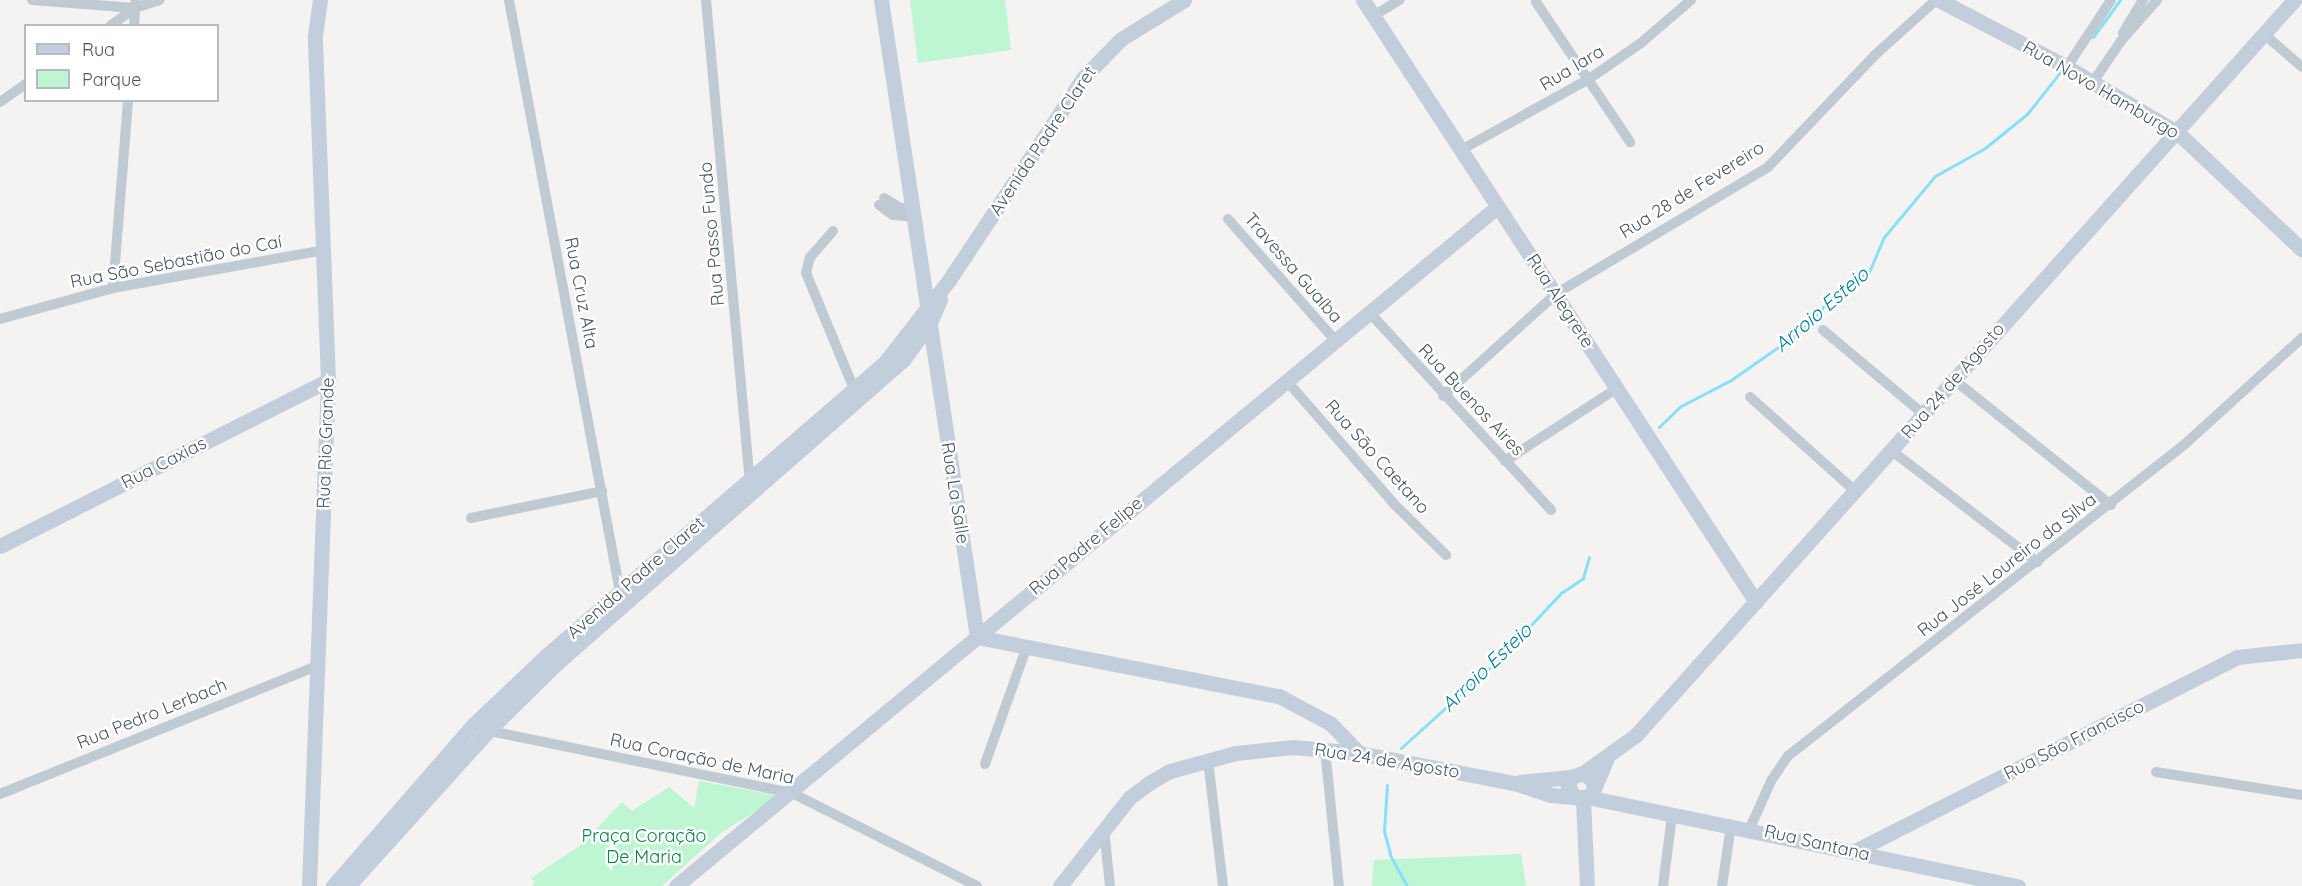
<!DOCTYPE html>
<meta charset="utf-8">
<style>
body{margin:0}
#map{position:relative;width:2302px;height:886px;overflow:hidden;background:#f5f2f2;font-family:Quicksand,sans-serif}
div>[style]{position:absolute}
.green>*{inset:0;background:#bef5d2}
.stream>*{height:3px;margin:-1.5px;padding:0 1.5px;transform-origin:1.5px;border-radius:1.5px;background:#87e1f6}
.street>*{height:10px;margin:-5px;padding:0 5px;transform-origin:5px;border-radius:5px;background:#bfcad3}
.secondary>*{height:15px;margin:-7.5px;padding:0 7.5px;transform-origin:7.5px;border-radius:7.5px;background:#c2cedb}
span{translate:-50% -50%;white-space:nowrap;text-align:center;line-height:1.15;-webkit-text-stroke:5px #fff;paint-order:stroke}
.street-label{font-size:18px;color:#485663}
.park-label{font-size:18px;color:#0d8245}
.water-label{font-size:20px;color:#037e9b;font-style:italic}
.legend{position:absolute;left:24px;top:24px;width:195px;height:78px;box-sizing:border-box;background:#fff;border:2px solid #b6bbc1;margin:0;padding:8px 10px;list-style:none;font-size:18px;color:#485663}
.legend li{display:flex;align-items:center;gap:12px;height:30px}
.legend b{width:30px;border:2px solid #b6bbc1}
</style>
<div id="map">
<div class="green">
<div style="clip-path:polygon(910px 0,1005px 0,1011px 50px,918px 63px)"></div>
<div style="clip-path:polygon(699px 781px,780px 796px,722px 832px,662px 886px,532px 886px,535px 883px,531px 878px,581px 845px,622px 802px,632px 811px,669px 787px,694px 808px)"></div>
<div style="clip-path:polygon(1521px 854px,1526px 886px,1372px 886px,1374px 860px)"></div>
</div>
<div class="stream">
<div style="left:2093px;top:37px;width:46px;rotate:-53.9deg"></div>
<div style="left:1659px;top:427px;width:30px;rotate:-44deg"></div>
<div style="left:1681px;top:406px;width:56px;rotate:-27.5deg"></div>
<div style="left:1731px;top:380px;width:85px;rotate:-35deg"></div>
<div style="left:1801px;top:331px;width:64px;rotate:-46.9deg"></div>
<div style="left:1845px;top:284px;width:27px;rotate:-27deg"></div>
<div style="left:1869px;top:272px;width:38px;rotate:-67deg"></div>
<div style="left:1884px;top:237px;width:80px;rotate:-50.1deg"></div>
<div style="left:1935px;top:176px;width:57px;rotate:-29.2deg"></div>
<div style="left:1985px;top:148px;width:54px;rotate:-39deg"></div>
<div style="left:2027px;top:114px;width:56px;rotate:-51.5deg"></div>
<div style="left:1401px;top:748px;width:128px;rotate:-42.2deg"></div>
<div style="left:1496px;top:662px;width:95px;rotate:-46.7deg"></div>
<div style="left:1561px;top:593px;width:27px;rotate:-34deg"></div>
<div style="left:1583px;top:578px;width:22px;rotate:-74deg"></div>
<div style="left:1387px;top:785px;width:46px;rotate:93.7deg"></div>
<div style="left:1384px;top:831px;width:27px;rotate:75deg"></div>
<div style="left:1391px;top:857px;width:33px;rotate:61deg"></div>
</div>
<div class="street">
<div style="left:32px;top:0;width:103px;rotate:4.4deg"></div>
<div style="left:509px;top:0;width:602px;rotate:79.38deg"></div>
<div style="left:706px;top:0;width:485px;rotate:84.8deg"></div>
<div style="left:1536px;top:2px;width:169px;rotate:56.1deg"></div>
<div style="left:1373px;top:16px;width:31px;rotate:-31deg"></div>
<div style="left:110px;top:26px;width:31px;rotate:-36deg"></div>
<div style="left:135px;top:8px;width:26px;rotate:-18deg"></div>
<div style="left:134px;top:26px;width:26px;rotate:-86deg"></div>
<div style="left:2123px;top:33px;width:39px;rotate:-59deg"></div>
<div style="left:2264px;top:34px;width:50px;rotate:41deg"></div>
<div style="left:2067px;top:67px;width:80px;rotate:-56.7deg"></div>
<div style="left:2093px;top:82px;width:50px;rotate:-55.7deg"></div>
<div style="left:2121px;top:41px;width:55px;rotate:-48.7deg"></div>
<div style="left:0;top:102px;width:32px;rotate:-35deg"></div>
<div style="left:1461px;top:150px;width:146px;rotate:-29deg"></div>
<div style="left:1589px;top:79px;width:63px;rotate:-34.7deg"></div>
<div style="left:1641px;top:43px;width:66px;rotate:-40.7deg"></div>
<div style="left:884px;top:198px;width:19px;rotate:32deg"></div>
<div style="left:900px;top:208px;width:13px"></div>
<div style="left:879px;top:205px;width:17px;rotate:36deg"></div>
<div style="left:893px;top:215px;width:21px;rotate:5deg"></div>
<div style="left:1228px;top:219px;width:160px;rotate:48.5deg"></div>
<div style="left:833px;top:231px;width:35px;rotate:131deg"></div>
<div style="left:810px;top:257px;width:16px;rotate:104deg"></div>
<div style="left:806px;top:273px;width:126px;rotate:67.5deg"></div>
<div style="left:113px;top:288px;width:189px;rotate:-85.4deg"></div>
<div style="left:1369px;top:312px;width:269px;rotate:47.4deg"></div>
<div style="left:0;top:319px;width:117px;rotate:-15.3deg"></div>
<div style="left:113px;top:288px;width:214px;rotate:-10.2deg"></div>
<div style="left:1823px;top:330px;width:131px;rotate:40deg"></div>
<div style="left:1953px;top:379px;width:202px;rotate:38.6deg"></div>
<div style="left:1286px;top:380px;width:164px;rotate:48.9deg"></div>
<div style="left:1394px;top:504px;width:73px;rotate:44.4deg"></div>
<div style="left:1443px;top:396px;width:154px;rotate:-42.1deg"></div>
<div style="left:1557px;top:293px;width:246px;rotate:-30.8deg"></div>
<div style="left:1768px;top:167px;width:155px;rotate:-46.3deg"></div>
<div style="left:1875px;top:55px;width:82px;rotate:-42deg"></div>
<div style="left:1750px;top:397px;width:141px;rotate:41.8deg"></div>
<div style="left:1892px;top:451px;width:183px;rotate:37.4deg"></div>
<div style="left:1505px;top:461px;width:132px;rotate:-33deg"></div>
<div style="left:471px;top:518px;width:134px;rotate:-11.6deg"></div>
<div style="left:485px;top:730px;width:313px;rotate:11.6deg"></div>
<div style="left:792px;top:793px;width:207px;rotate:26.7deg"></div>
<div style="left:1325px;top:749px;width:138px;rotate:84.2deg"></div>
<div style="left:1208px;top:760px;width:127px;rotate:83.2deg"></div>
<div style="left:985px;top:764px;width:125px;rotate:-70.4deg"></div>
<div style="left:2156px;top:772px;width:148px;rotate:9deg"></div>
<div style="left:0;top:794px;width:342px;rotate:-22deg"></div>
<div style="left:1750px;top:828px;width:51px;rotate:-65.9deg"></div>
<div style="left:1771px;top:781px;width:30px;rotate:-56deg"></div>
<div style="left:1788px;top:756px;width:505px;rotate:-38.16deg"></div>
<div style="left:2185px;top:444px;width:158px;rotate:-42.2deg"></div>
<div style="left:1104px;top:829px;width:57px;rotate:84deg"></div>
<div style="left:1663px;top:886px;width:71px;rotate:-82.7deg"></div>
<div style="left:1722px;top:886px;width:61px;rotate:-81.5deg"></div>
</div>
<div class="secondary">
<div style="left:881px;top:0;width:644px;rotate:81.43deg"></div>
<div style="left:1363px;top:0;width:719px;rotate:56.86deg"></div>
<div style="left:1939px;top:0;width:144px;rotate:27.6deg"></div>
<div style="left:2067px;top:67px;width:129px;rotate:30.7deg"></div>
<div style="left:2178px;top:133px;width:170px;rotate:43.3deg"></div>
<div style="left:0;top:546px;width:368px;rotate:-26.8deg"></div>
<div style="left:977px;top:637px;width:308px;rotate:11.1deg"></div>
<div style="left:1279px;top:696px;width:59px;rotate:28.3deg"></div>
<div style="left:1331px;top:724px;width:40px;rotate:46deg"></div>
<div style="left:1583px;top:773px;width:65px;rotate:-35.6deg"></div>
<div style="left:1636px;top:735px;width:987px;rotate:-48.16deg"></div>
<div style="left:1520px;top:782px;width:51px;rotate:-5.6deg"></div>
<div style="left:1594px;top:787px;width:7px;rotate:-106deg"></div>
<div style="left:1592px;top:780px;width:11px;rotate:-142deg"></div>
<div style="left:1583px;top:773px;width:13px;rotate:162deg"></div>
<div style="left:1571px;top:777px;width:9px;rotate:108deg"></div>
<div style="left:1568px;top:786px;width:13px;rotate:61deg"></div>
<div style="left:1574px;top:797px;width:13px"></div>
<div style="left:1587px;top:797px;width:8px;rotate:-45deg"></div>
<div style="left:1593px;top:791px;width:33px;rotate:-67deg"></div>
<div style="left:1587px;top:797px;width:440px;rotate:11.7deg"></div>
<div style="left:1583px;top:799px;width:87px;rotate:87.4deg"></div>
<div style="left:1853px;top:852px;width:431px;rotate:-26.9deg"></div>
<div style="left:2237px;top:657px;width:65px;rotate:-6.1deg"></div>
<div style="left:309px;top:886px;width:506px;rotate:-87.85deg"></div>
<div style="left:328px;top:380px;width:345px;rotate:-92.2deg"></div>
<div style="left:315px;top:35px;width:35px;rotate:-82deg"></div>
<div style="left:333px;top:886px;width:215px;rotate:-49deg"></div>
<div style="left:474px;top:724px;width:100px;rotate:-43.4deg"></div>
<div style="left:547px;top:655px;width:447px;rotate:-40.9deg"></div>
<div style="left:885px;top:362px;width:104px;rotate:-52deg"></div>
<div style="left:949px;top:280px;width:244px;rotate:-56.4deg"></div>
<div style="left:1084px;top:77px;width:53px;rotate:-45.8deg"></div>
<div style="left:1121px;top:39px;width:74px;rotate:-31.8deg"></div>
<div style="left:348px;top:886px;width:207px;rotate:-47.9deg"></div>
<div style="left:487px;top:732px;width:100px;rotate:-44.6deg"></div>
<div style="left:558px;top:662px;width:459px;rotate:-41.2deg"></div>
<div style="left:903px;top:360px;width:46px;rotate:-53.9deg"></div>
<div style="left:930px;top:323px;width:26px;rotate:-67deg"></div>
<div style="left:676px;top:886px;width:1065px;rotate:-39.59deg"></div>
<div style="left:1060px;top:886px;width:113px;rotate:-51.8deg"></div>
<div style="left:1130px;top:797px;width:24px;rotate:-36deg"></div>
<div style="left:1149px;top:783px;width:24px;rotate:-30deg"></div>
<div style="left:1170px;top:771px;width:68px;rotate:-15.3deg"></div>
<div style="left:1236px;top:753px;width:57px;rotate:-6deg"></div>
<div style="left:1293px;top:747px;width:66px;rotate:5.2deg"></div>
<div style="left:1359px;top:753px;width:158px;rotate:11deg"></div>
<div style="left:1514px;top:783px;width:38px;rotate:18deg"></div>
<div style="left:1550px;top:795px;width:24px;rotate:5deg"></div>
</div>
<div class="street-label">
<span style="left:1572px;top:68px;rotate:-31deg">Rua Iara</span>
<span style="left:2101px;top:90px;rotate:30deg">Rua Novo Hamburgo</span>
<span style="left:1043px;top:141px;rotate:-56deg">Avenida Padre Claret</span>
<span style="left:1692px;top:190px;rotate:-32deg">Rua 28 de Fevereiro</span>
<span style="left:712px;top:234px;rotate:-95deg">Rua Passo Fundo</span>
<span style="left:176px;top:262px;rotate:-11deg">Rua São Sebastião do Caí</span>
<span style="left:1293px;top:268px;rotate:49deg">Travessa Guaíba</span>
<span style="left:581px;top:293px;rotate:79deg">Rua Cruz Alta</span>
<span style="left:1560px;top:301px;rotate:57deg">Rua Alegrete</span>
<span style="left:1953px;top:381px;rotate:-49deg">Rua 24 de Agosto</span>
<span style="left:1471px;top:400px;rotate:47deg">Rua Buenos Aires</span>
<span style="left:326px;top:443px;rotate:-88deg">Rua Rio Grande</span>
<span style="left:1377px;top:457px;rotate:48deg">Rua São Caetano</span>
<span style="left:164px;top:463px;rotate:-27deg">Rua Caxias</span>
<span style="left:955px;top:493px;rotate:81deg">Rua La Salle</span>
<span style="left:1086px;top:546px;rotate:-40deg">Rua Padre Felipe</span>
<span style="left:2007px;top:565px;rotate:-38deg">Rua José Loureiro da Silva</span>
<span style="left:636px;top:578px;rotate:-41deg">Avenida Padre Claret</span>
<span style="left:152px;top:714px;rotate:-22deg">Rua Pedro Lerbach</span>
<span style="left:2074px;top:740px;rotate:-27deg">Rua São Francisco</span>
<span style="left:702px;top:759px;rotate:12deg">Rua Coração de Maria</span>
<span style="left:1387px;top:761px;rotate:9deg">Rua 24 de Agosto</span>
<span style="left:1817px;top:843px;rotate:13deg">Rua Santana</span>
</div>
<div class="park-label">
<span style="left:644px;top:847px">Praça Coração<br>De Maria</span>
</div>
<div class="water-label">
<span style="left:1821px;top:309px;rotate:-41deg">Arroio Esteio</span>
<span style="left:1486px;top:667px;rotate:-44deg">Arroio Esteio</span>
</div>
<ul class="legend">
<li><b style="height:8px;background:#c2cedb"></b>Rua</li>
<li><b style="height:16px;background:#bef5d2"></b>Parque</li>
</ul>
</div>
